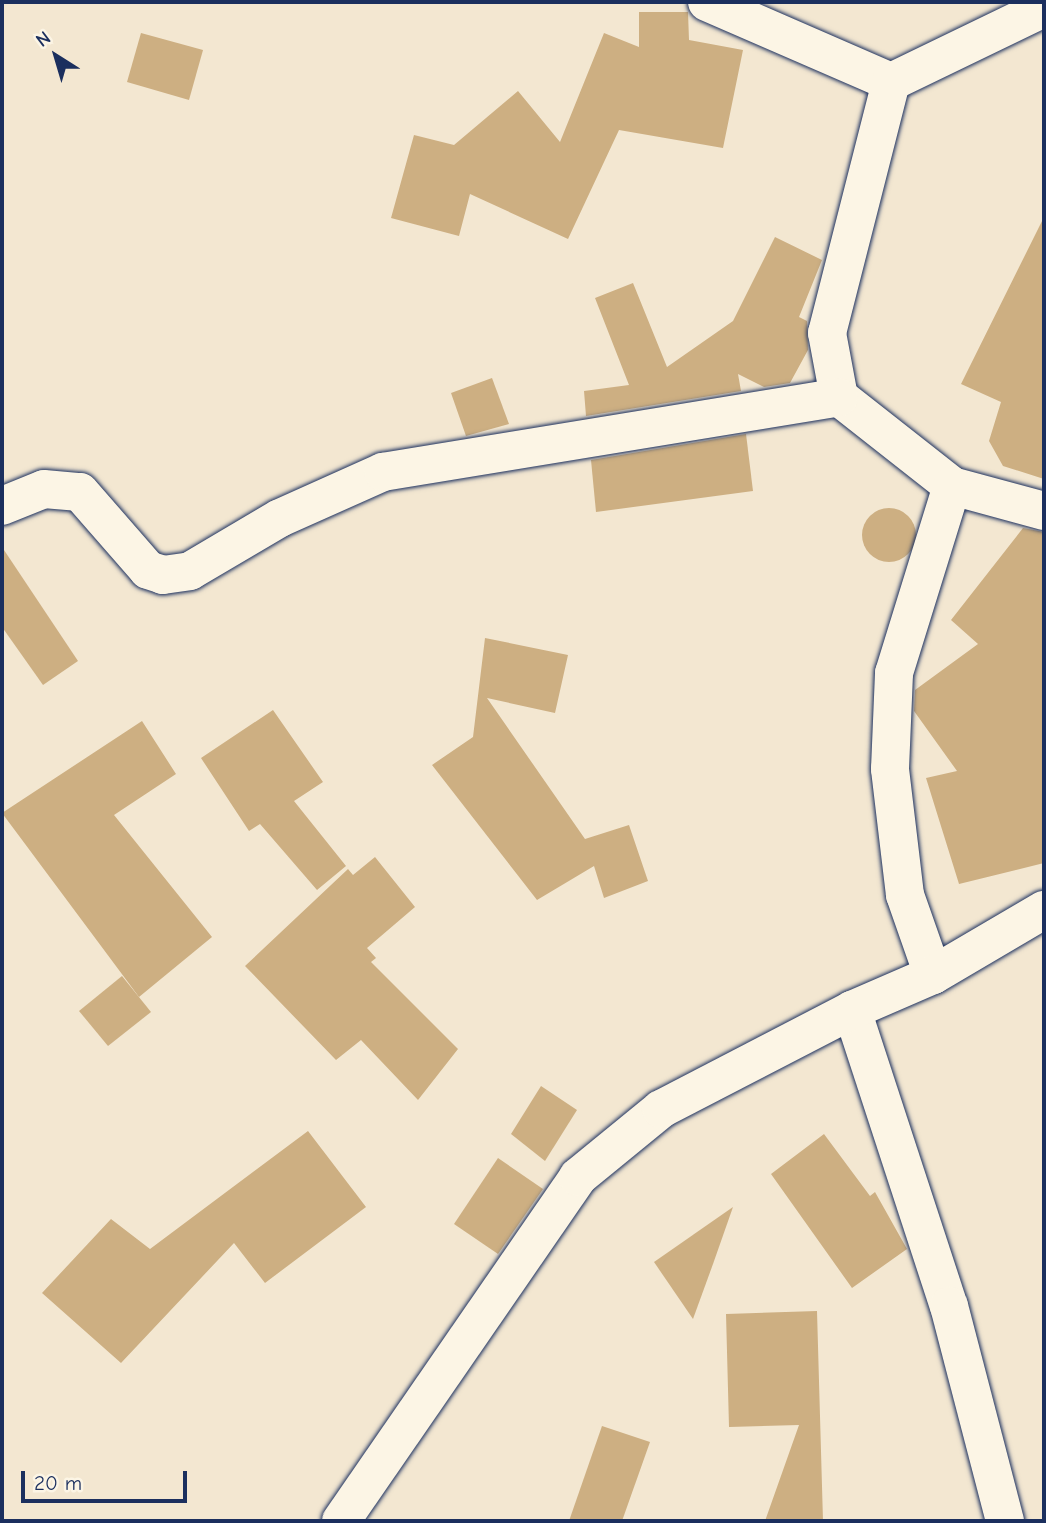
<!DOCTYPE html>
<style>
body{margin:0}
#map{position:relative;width:1046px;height:1523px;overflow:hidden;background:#f3e7d1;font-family:"Comic Neue",sans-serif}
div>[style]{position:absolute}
.building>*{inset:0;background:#cdaf82}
.round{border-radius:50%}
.roads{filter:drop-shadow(0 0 2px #1b2f5e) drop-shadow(0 0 2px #1b2f5e)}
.minor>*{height:38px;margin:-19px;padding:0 19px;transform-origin:19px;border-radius:19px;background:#fcf5e5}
span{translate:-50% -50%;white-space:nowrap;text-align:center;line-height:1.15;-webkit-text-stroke:7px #fcf5e5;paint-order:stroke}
.frame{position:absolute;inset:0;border:4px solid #1b2f5e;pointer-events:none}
.north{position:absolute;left:21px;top:21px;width:70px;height:70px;-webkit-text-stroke:5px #fcf5e5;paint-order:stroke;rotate:323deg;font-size:19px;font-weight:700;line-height:28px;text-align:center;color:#1b2f5e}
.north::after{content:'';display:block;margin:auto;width:24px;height:32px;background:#1b2f5e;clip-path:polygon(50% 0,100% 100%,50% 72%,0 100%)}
.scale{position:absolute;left:21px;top:1471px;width:166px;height:32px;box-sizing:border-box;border:4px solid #1b2f5e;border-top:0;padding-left:9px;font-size:21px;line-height:24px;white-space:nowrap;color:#1b2f5e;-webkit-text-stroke:5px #fcf5e5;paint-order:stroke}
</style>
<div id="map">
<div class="building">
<div style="clip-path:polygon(639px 12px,688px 12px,689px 40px,743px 50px,723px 148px,619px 130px,568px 239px,470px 194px,459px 236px,391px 218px,414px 135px,454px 145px,518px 91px,560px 142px,604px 33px,639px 47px)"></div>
<div style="clip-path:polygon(141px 33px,203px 50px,189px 100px,127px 82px)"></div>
<div style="clip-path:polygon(1044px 217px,1044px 479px,1003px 466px,989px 441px,1001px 402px,961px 384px)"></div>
<div style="clip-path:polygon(775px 237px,822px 260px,799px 317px,807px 321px,808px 350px,790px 383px,764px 387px,738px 374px,741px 391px,586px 416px,584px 391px,629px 385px,595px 298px,633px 283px,667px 367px,733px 321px)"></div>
<div style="clip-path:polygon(492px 378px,509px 424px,466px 436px,451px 393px)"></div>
<div style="clip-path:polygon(746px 434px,753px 491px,596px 512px,591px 460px)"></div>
<div class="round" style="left:862px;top:508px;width:54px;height:54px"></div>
<div style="clip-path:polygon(1023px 528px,1044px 532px,1044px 863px,959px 884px,926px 778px,957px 771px,914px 711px,915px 690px,978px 644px,951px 620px)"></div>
<div style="clip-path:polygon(2px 547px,78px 661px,43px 685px,2px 627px)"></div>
<div style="clip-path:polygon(485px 638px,568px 655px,555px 713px,487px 698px,585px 839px,629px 825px,648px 881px,604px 898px,594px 866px,537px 900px,432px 765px,473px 737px)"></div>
<div style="clip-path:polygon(273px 710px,323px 782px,294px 801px,346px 866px,317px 890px,260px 824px,249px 831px,201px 758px)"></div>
<div style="clip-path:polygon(142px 721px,176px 774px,114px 815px,212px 937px,139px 997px,2px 813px)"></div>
<div style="clip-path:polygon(375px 857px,415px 907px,367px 948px,376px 958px,371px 962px,458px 1049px,418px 1100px,361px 1040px,336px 1060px,245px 966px,348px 869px,353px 875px)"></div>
<div style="clip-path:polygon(122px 976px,151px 1012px,108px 1046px,79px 1011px)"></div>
<div style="clip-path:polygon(541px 1086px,577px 1110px,545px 1161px,511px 1134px)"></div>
<div style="clip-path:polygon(308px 1131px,366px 1207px,265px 1283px,234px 1243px,121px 1363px,42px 1293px,111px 1219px,150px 1249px)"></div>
<div style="clip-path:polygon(824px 1134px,870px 1196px,875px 1192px,907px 1249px,852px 1288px,771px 1174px)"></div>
<div style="clip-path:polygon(498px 1158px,543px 1189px,498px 1254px,454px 1224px)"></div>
<div style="clip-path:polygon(733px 1207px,713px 1264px,693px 1319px,654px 1262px)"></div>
<div style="clip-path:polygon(817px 1311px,823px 1521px,765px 1521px,799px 1425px,729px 1427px,726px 1314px)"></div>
<div style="clip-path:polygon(602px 1426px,650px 1442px,622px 1521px,569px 1521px)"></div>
</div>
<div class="roads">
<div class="minor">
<div style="left:707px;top:2px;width:201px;rotate:23.5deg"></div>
<div style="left:891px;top:82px;width:170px;rotate:-25.8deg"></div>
<div style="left:891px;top:82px;width:259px;rotate:104.3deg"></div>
<div style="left:827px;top:333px;width:65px;rotate:79.4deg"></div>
<div style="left:839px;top:397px;width:144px;rotate:38.2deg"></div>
<div style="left:952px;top:486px;width:95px;rotate:15.2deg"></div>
<div style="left:2px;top:506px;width:45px;rotate:-22deg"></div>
<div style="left:44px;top:489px;width:36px;rotate:5deg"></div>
<div style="left:80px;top:492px;width:103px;rotate:48.9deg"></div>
<div style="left:148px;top:570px;width:16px;rotate:18deg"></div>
<div style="left:163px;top:575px;width:27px;rotate:-8deg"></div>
<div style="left:190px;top:571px;width:104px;rotate:-30.5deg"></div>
<div style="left:280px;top:518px;width:113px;rotate:-24.1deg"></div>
<div style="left:383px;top:472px;width:462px;rotate:-9.3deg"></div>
<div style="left:933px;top:975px;width:85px;rotate:-109.3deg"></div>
<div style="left:905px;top:895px;width:127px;rotate:-96.8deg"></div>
<div style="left:890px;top:769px;width:96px;rotate:-87.6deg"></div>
<div style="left:894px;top:673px;width:196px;rotate:-72.8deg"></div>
<div style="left:852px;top:1010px;width:311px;rotate:71.9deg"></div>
<div style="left:949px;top:1306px;width:222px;rotate:75.4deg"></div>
<div style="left:341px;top:1521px;width:418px;rotate:-55.4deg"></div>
<div style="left:578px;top:1177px;width:107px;rotate:-39.3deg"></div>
<div style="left:661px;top:1109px;width:215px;rotate:-27.4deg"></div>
<div style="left:852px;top:1010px;width:88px;rotate:-23.4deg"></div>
<div style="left:933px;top:975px;width:129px;rotate:-30.4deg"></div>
</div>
</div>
<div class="frame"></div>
<div class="north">N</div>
<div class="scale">20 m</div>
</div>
